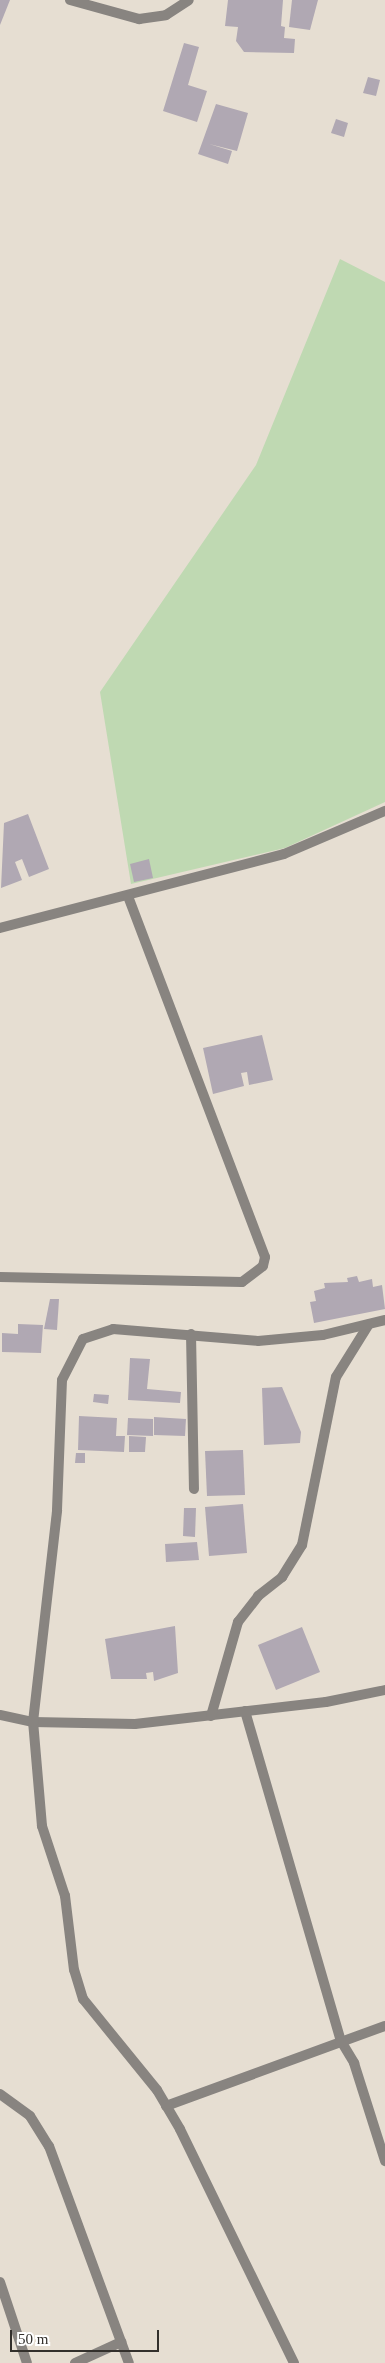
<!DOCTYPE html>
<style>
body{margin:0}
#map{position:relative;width:385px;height:2363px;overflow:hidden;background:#e6ded2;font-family:"Times New Roman",serif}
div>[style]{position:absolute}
.green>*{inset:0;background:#bfd9b2}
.building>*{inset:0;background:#b0a8b3}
.minor>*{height:10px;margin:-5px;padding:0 5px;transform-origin:5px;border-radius:5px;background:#888480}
span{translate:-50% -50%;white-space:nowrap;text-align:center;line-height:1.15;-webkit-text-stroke:5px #fff;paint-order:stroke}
.scale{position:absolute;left:10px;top:2330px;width:149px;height:22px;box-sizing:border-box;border:2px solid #33302c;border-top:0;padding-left:6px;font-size:15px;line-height:18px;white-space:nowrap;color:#33302c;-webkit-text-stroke:4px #fff;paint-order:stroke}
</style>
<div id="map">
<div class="green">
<div style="clip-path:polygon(340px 259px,385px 282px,385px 802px,285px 848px,131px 884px,100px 692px,256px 465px)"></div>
</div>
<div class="building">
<div style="clip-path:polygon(0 0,10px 0,0 25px)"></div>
<div style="clip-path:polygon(228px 0,283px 0,281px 26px,285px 27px,284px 38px,295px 39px,294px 53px,244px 52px,236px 41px,238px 27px,225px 26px)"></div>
<div style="clip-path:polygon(292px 0,318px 0,310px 30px,289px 27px)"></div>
<div style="clip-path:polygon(184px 43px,199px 47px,188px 85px,207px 91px,197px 122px,163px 111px)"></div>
<div style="clip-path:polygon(368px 77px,380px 80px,376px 96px,363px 93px)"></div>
<div style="clip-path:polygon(216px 104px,248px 113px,237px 151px,209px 144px,232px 151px,228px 164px,198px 154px)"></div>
<div style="clip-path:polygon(336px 119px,348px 123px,344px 137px,331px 133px)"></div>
<div style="clip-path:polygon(28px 814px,49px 869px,29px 877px,22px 859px,15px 862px,22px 880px,1px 888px,4px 823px)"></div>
<div style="clip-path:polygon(149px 859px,153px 878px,134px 882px,130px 864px)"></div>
<div style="clip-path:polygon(262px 1035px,273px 1080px,249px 1085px,247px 1072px,241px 1073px,244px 1086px,213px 1094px,203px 1048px)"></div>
<div style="clip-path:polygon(357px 1276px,359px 1282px,372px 1279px,373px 1287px,382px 1285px,385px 1309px,314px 1323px,310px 1302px,316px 1301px,314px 1291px,325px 1288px,324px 1283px,348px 1282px,347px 1278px)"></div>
<div style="clip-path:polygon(50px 1299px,59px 1299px,57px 1330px,44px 1329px)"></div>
<div style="clip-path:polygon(18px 1324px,43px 1325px,41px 1353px,2px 1352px,2px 1333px,18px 1334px)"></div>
<div style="clip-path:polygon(130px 1358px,150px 1359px,147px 1389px,181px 1392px,180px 1403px,128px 1400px)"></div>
<div style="clip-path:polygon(282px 1387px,301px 1432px,300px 1443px,264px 1445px,262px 1388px)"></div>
<div style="clip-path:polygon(94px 1394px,109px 1395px,108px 1404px,93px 1402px)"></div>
<div style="clip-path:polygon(79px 1416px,117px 1418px,116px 1436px,125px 1436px,124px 1452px,78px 1450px)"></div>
<div style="clip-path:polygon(154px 1417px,186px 1419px,185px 1436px,154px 1435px)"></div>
<div style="clip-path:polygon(128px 1418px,153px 1419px,153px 1436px,127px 1435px)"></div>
<div style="clip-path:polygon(129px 1436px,146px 1437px,145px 1452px,129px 1452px)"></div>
<div style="clip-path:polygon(243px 1450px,245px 1495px,207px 1496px,205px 1451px)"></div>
<div style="clip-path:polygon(76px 1453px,85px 1453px,85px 1463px,75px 1463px)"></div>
<div style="clip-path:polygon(243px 1504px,247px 1553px,209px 1556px,205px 1507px)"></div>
<div style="clip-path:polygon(184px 1508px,196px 1508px,195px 1537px,183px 1536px)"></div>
<div style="clip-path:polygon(197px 1542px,199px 1560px,166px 1562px,165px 1544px)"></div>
<div style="clip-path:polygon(175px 1626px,178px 1673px,154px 1681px,153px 1672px,146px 1673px,147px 1679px,111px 1679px,105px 1639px)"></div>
<div style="clip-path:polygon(302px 1627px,320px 1672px,276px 1690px,258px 1645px)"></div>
</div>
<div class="minor">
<div style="left:70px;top:0;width:72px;rotate:15.4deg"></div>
<div style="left:139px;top:19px;width:27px;rotate:-8deg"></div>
<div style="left:166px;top:15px;width:27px;rotate:-33deg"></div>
<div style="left:0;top:928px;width:293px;rotate:-14.6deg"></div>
<div style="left:284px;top:854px;width:110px;rotate:-23.1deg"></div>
<div style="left:0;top:1277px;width:242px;rotate:1.2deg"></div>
<div style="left:242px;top:1282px;width:26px;rotate:-37deg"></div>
<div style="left:263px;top:1266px;width:9px;rotate:-77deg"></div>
<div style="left:265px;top:1257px;width:385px;rotate:-110.8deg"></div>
<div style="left:191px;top:1334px;width:155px;rotate:88.9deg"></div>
<div style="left:245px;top:1711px;width:344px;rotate:73.8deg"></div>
<div style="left:341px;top:2041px;width:26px;rotate:59deg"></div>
<div style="left:354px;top:2063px;width:103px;rotate:72.4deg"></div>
<div style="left:0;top:1715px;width:34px;rotate:12deg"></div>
<div style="left:33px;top:1722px;width:102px;rotate:1.1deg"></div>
<div style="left:135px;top:1724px;width:192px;rotate:-6.6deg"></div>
<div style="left:326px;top:1702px;width:60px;rotate:-11.5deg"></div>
<div style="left:211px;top:1716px;width:98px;rotate:-74deg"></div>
<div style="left:238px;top:1622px;width:33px;rotate:-52deg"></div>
<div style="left:258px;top:1596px;width:31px;rotate:-38deg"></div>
<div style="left:282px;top:1577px;width:38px;rotate:-58deg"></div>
<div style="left:302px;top:1545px;width:171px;rotate:-78.6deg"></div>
<div style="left:336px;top:1377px;width:62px;rotate:-58.1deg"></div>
<div style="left:0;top:2094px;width:37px;rotate:36deg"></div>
<div style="left:30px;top:2116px;width:36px;rotate:58deg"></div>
<div style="left:49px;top:2146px;width:231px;rotate:69.8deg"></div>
<div style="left:166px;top:2106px;width:233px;rotate:-20.1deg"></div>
<div style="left:0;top:2282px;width:85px;rotate:71.6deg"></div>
<div style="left:75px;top:2363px;width:51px;rotate:-24.5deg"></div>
<div style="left:294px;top:2363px;width:260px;rotate:-116deg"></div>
<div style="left:180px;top:2129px;width:45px;rotate:-120.5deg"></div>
<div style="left:157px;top:2090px;width:117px;rotate:-129.1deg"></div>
<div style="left:83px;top:1999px;width:30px;rotate:-107deg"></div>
<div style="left:74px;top:1970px;width:75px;rotate:-96.9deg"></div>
<div style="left:65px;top:1896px;width:74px;rotate:-108.2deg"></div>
<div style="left:42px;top:1826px;width:104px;rotate:-94.9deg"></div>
<div style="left:33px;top:1722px;width:213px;rotate:-83.5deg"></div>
<div style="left:57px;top:1510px;width:130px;rotate:-87.8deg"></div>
<div style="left:62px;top:1380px;width:46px;rotate:-62.9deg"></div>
<div style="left:83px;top:1339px;width:32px;rotate:-18deg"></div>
<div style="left:113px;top:1329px;width:145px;rotate:4.7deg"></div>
<div style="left:258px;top:1341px;width:65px;rotate:-5.3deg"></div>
<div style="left:323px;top:1335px;width:64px;rotate:-13.6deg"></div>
</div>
<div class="scale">50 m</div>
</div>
